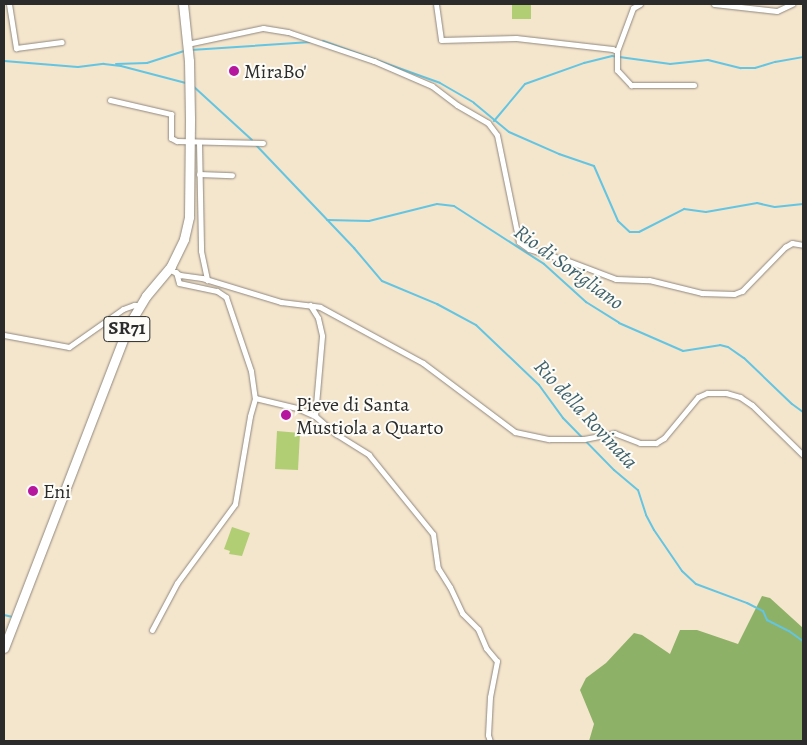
<!DOCTYPE html>
<style>
body{margin:0}
#map{position:relative;width:807px;height:745px;overflow:hidden;background:#f4e5cd;font-family:Alegreya,serif}
div>[style]{position:absolute}
.green>*{inset:0;background:#b2ce74}
.forest>*{inset:0;background:#8db166}
.stream>*{height:2px;margin:-1px;padding:0 1px;transform-origin:1px;border-radius:1px;background:#63c5e1}
.roads{filter:drop-shadow(0 0 1px #90887c) drop-shadow(0 0 1px #90887c)}
.street>*{height:5px;margin:-2.5px;padding:0 2.5px;transform-origin:2.5px;border-radius:2.5px;background:#fff}
.primary>*{height:9px;margin:-4.5px;padding:0 4.5px;transform-origin:4.5px;border-radius:4.5px;background:#fff}
.dots>*{width:14px;height:14px;translate:-50% -50%;box-sizing:border-box;border:2px solid #fdfcf7;border-radius:50%}
span{translate:-50% -50%;white-space:nowrap;text-align:center;line-height:1.15;-webkit-text-stroke:4px #fdfcf7;paint-order:stroke}
.shield-label span{padding:1px 4px;background:#fdfcf7;border:1px solid;border-radius:4px;-webkit-text-stroke-width:0}
.shield-label{font-size:19px;color:#2b2b2b;font-weight:700}
.poi-label{font-size:20px;color:#2b2b2b}
.left{translate:0 -50%;text-align:left}
.water-label{font-size:21px;color:#3f616b;font-style:italic}
.frame{position:absolute;inset:0;border:5px solid #2b2b2b;pointer-events:none}
</style>
<div id="map">
<div class="green">
<div style="clip-path:polygon(512px 4px,531px 4px,531px 19px,512px 19px)"></div>
<div style="clip-path:polygon(277px 431px,300px 433px,298px 470px,275px 469px)"></div>
<div style="clip-path:polygon(232px 527px,250px 533px,242px 556px,229px 554px,230px 551px,224px 549px)"></div>
</div>
<div class="forest">
<div style="clip-path:polygon(762px 596px,770px 598px,803px 628px,803px 741px,589px 741px,594px 724px,580px 690px,586px 678px,606px 663px,634px 633px,642px 635px,670px 654px,680px 630px,697px 630px,738px 644px)"></div>
</div>
<div class="stream">
<div style="left:323px;top:41px;width:124px;rotate:19.7deg"></div>
<div style="left:440px;top:83px;width:39px;rotate:30deg"></div>
<div style="left:474px;top:103px;width:45px;rotate:39.6deg"></div>
<div style="left:509px;top:132px;width:55px;rotate:23.7deg"></div>
<div style="left:559px;top:154px;width:37px;rotate:19deg"></div>
<div style="left:594px;top:166px;width:60px;rotate:66.4deg"></div>
<div style="left:618px;top:221px;width:16px;rotate:43deg"></div>
<div style="left:630px;top:232px;width:9px"></div>
<div style="left:639px;top:232px;width:51px;rotate:-27.1deg"></div>
<div style="left:684px;top:209px;width:22px;rotate:8deg"></div>
<div style="left:706px;top:212px;width:52px;rotate:-10deg"></div>
<div style="left:757px;top:203px;width:18px;rotate:13deg"></div>
<div style="left:775px;top:207px;width:28px;rotate:-6deg"></div>
<div style="left:191px;top:50px;width:120px;rotate:-3.8deg"></div>
<div style="left:4px;top:61px;width:74px;rotate:4.6deg"></div>
<div style="left:78px;top:67px;width:26px;rotate:-7deg"></div>
<div style="left:104px;top:64px;width:17px;rotate:7deg"></div>
<div style="left:121px;top:66px;width:67px;rotate:14.7deg"></div>
<div style="left:116px;top:64px;width:31px;rotate:-2deg"></div>
<div style="left:147px;top:63px;width:39px;rotate:-18deg"></div>
<div style="left:193px;top:86px;width:80px;rotate:42.5deg"></div>
<div style="left:494px;top:121px;width:48px;rotate:-50deg"></div>
<div style="left:525px;top:84px;width:63px;rotate:-19.6deg"></div>
<div style="left:584px;top:63px;width:29px;rotate:-14deg"></div>
<div style="left:612px;top:56px;width:59px;rotate:7.9deg"></div>
<div style="left:670px;top:64px;width:38px;rotate:-6deg"></div>
<div style="left:708px;top:60px;width:34px;rotate:14deg"></div>
<div style="left:741px;top:68px;width:14px"></div>
<div style="left:755px;top:68px;width:21px;rotate:-17deg"></div>
<div style="left:775px;top:62px;width:28px;rotate:-10deg"></div>
<div style="left:255px;top:144px;width:144px;rotate:46.4deg"></div>
<div style="left:354px;top:248px;width:43px;rotate:49.7deg"></div>
<div style="left:382px;top:281px;width:60px;rotate:22.7deg"></div>
<div style="left:437px;top:304px;width:44px;rotate:28.3deg"></div>
<div style="left:476px;top:325px;width:87px;rotate:43.6deg"></div>
<div style="left:539px;top:385px;width:41px;rotate:54deg"></div>
<div style="left:563px;top:418px;width:73px;rotate:45.6deg"></div>
<div style="left:614px;top:470px;width:31px;rotate:40deg"></div>
<div style="left:638px;top:490px;width:26px;rotate:72deg"></div>
<div style="left:646px;top:515px;width:17px;rotate:62deg"></div>
<div style="left:654px;top:530px;width:50px;rotate:55.7deg"></div>
<div style="left:682px;top:571px;width:19px;rotate:43deg"></div>
<div style="left:696px;top:584px;width:54px;rotate:20.4deg"></div>
<div style="left:747px;top:603px;width:18px;rotate:27deg"></div>
<div style="left:763px;top:611px;width:10px;rotate:66deg"></div>
<div style="left:767px;top:620px;width:25px;rotate:27deg"></div>
<div style="left:789px;top:631px;width:17px;rotate:36deg"></div>
<div style="left:327px;top:220px;width:42px;rotate:1.4deg"></div>
<div style="left:369px;top:221px;width:70px;rotate:-14deg"></div>
<div style="left:437px;top:204px;width:17px;rotate:7deg"></div>
<div style="left:454px;top:206px;width:107px;rotate:32.8deg"></div>
<div style="left:544px;top:264px;width:57px;rotate:42.1deg"></div>
<div style="left:586px;top:302px;width:39px;rotate:32deg"></div>
<div style="left:619px;top:323px;width:70px;rotate:23.6deg"></div>
<div style="left:683px;top:351px;width:37px;rotate:-9deg"></div>
<div style="left:720px;top:345px;width:8px;rotate:14deg"></div>
<div style="left:728px;top:347px;width:19px;rotate:35deg"></div>
<div style="left:744px;top:358px;width:66px;rotate:43.8deg"></div>
<div style="left:792px;top:404px;width:14px;rotate:36deg"></div>
<div style="left:4px;top:615px;width:9px;rotate:13deg"></div>
</div>
<div class="roads">
<div class="street">
<div style="left:9px;top:4px;width:45px;rotate:81deg"></div>
<div style="left:16px;top:48px;width:46px;rotate:-7.4deg"></div>
<div style="left:436px;top:4px;width:36px;rotate:82deg"></div>
<div style="left:441px;top:40px;width:75px;rotate:-1.5deg"></div>
<div style="left:516px;top:38px;width:97px;rotate:6.5deg"></div>
<div style="left:612px;top:49px;width:5px;rotate:22deg"></div>
<div style="left:617px;top:51px;width:19px;rotate:90deg"></div>
<div style="left:617px;top:70px;width:21px;rotate:47deg"></div>
<div style="left:631px;top:85px;width:63px"></div>
<div style="left:714px;top:4px;width:63px;rotate:6.3deg"></div>
<div style="left:777px;top:11px;width:17px;rotate:-25deg"></div>
<div style="left:187px;top:44px;width:78px;rotate:-11.9deg"></div>
<div style="left:263px;top:28px;width:25px;rotate:9deg"></div>
<div style="left:288px;top:32px;width:91px;rotate:18.6deg"></div>
<div style="left:374px;top:61px;width:63px;rotate:23.3deg"></div>
<div style="left:432px;top:86px;width:31px;rotate:37deg"></div>
<div style="left:457px;top:105px;width:36px;rotate:30deg"></div>
<div style="left:488px;top:123px;width:15px;rotate:53deg"></div>
<div style="left:497px;top:135px;width:109px;rotate:78.4deg"></div>
<div style="left:519px;top:242px;width:12px;rotate:35deg"></div>
<div style="left:529px;top:249px;width:39px;rotate:17deg"></div>
<div style="left:566px;top:260px;width:53px;rotate:20.8deg"></div>
<div style="left:616px;top:279px;width:33px;rotate:2deg"></div>
<div style="left:649px;top:280px;width:55px;rotate:13.8deg"></div>
<div style="left:702px;top:293px;width:32px;rotate:2deg"></div>
<div style="left:734px;top:294px;width:9px;rotate:-21deg"></div>
<div style="left:742px;top:291px;width:62px;rotate:-45.7deg"></div>
<div style="left:785px;top:247px;width:8px;rotate:-30deg"></div>
<div style="left:792px;top:243px;width:11px;rotate:10deg"></div>
<div style="left:617px;top:51px;width:46px;rotate:-69.6deg"></div>
<div style="left:633px;top:8px;width:8px;rotate:-30deg"></div>
<div style="left:110px;top:100px;width:63px;rotate:12.9deg"></div>
<div style="left:171px;top:114px;width:24px;rotate:90deg"></div>
<div style="left:171px;top:138px;width:7px;rotate:27deg"></div>
<div style="left:177px;top:141px;width:86px;rotate:1.3deg"></div>
<div style="left:199px;top:142px;width:109px;rotate:88.9deg"></div>
<div style="left:201px;top:251px;width:30px;rotate:78deg"></div>
<div style="left:199px;top:174px;width:33px;rotate:2deg"></div>
<div style="left:169px;top:269px;width:13px;rotate:29deg"></div>
<div style="left:180px;top:275px;width:22px;rotate:8deg"></div>
<div style="left:202px;top:278px;width:83px;rotate:16.9deg"></div>
<div style="left:281px;top:302px;width:39px;rotate:7deg"></div>
<div style="left:320px;top:307px;width:117px;rotate:28.5deg"></div>
<div style="left:423px;top:363px;width:115px;rotate:36.9deg"></div>
<div style="left:515px;top:432px;width:35px;rotate:12deg"></div>
<div style="left:549px;top:439px;width:35px"></div>
<div style="left:584px;top:439px;width:31px;rotate:-11deg"></div>
<div style="left:614px;top:433px;width:28px;rotate:21deg"></div>
<div style="left:640px;top:443px;width:16px"></div>
<div style="left:656px;top:443px;width:9px;rotate:-32deg"></div>
<div style="left:664px;top:438px;width:53px;rotate:-50.3deg"></div>
<div style="left:698px;top:397px;width:10px;rotate:-24deg"></div>
<div style="left:707px;top:393px;width:19px"></div>
<div style="left:726px;top:393px;width:15px;rotate:16deg"></div>
<div style="left:740px;top:397px;width:14px;rotate:34deg"></div>
<div style="left:752px;top:405px;width:71px;rotate:44.4deg"></div>
<div style="left:176px;top:272px;width:11px;rotate:75deg"></div>
<div style="left:179px;top:283px;width:39px;rotate:12deg"></div>
<div style="left:217px;top:291px;width:11px;rotate:34deg"></div>
<div style="left:226px;top:297px;width:78px;rotate:71.3deg"></div>
<div style="left:251px;top:371px;width:27px;rotate:82deg"></div>
<div style="left:255px;top:398px;width:43px;rotate:13.4deg"></div>
<div style="left:297px;top:408px;width:20px;rotate:24deg"></div>
<div style="left:310px;top:305px;width:15px;rotate:58deg"></div>
<div style="left:318px;top:318px;width:18px;rotate:77deg"></div>
<div style="left:322px;top:336px;width:80px;rotate:95deg"></div>
<div style="left:315px;top:416px;width:28px;rotate:41deg"></div>
<div style="left:336px;top:434px;width:39px;rotate:32deg"></div>
<div style="left:369px;top:455px;width:102px;rotate:51deg"></div>
<div style="left:433px;top:534px;width:34px;rotate:82deg"></div>
<div style="left:438px;top:568px;width:22px;rotate:58deg"></div>
<div style="left:450px;top:587px;width:29px;rotate:65deg"></div>
<div style="left:462px;top:613px;width:23px;rotate:45deg"></div>
<div style="left:478px;top:629px;width:21px;rotate:67deg"></div>
<div style="left:486px;top:648px;width:17px;rotate:50deg"></div>
<div style="left:497px;top:661px;width:37px;rotate:101deg"></div>
<div style="left:490px;top:697px;width:38px;rotate:93deg"></div>
<div style="left:488px;top:735px;width:6px;rotate:72deg"></div>
<div style="left:4px;top:335px;width:66px;rotate:10.5deg"></div>
<div style="left:69px;top:347px;width:66px;rotate:-35.1deg"></div>
<div style="left:123px;top:309px;width:12px;rotate:-20deg"></div>
<div style="left:134px;top:305px;width:6px"></div>
<div style="left:152px;top:630px;width:53px;rotate:-62deg"></div>
<div style="left:177px;top:583px;width:98px;rotate:-53.7deg"></div>
<div style="left:235px;top:504px;width:89px;rotate:-80.3deg"></div>
<div style="left:250px;top:416px;width:19px;rotate:-74deg"></div>
</div>
<div class="primary">
<div style="left:4px;top:648px;width:345px;rotate:-68.9deg"></div>
<div style="left:128px;top:326px;width:35px;rotate:-59deg"></div>
<div style="left:146px;top:296px;width:39px;rotate:-50deg"></div>
<div style="left:171px;top:266px;width:30px;rotate:-64deg"></div>
<div style="left:184px;top:239px;width:23px;rotate:-77deg"></div>
<div style="left:189px;top:217px;width:99px;rotate:-89.4deg"></div>
<div style="left:190px;top:118px;width:57px;rotate:-91deg"></div>
<div style="left:189px;top:61px;width:57px;rotate:-96deg"></div>
</div>
</div>
<div class="dots">
<div style="left:234px;top:71px;background:#b5179e"></div>
<div style="left:286px;top:415px;background:#b5179e"></div>
<div style="left:33px;top:491px;background:#b5179e"></div>
</div>
<div class="shield-label">
<span style="left:127px;top:329px">SR71</span>
</div>
<div class="poi-label">
<span class="left" style="left:244px;top:71px">MiraBo'</span>
<span class="left" style="left:296px;top:416px">Pieve di Santa<br>Mustiola a Quarto</span>
<span class="left" style="left:43px;top:491px">Eni</span>
</div>
<div class="water-label">
<span style="left:569px;top:267px;rotate:36deg">Rio di Sorigliano</span>
<span style="left:586px;top:414px;rotate:47deg">Rio della Rovinata</span>
</div>
<div class="frame"></div>
</div>
